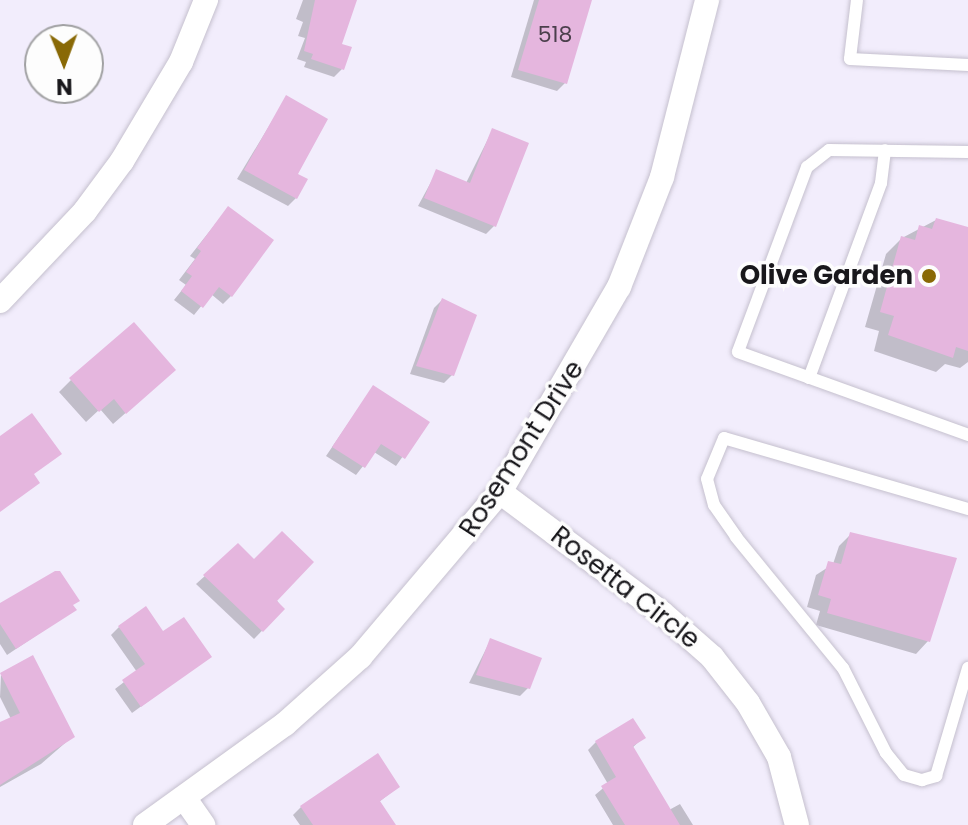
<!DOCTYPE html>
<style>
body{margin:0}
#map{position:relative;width:968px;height:825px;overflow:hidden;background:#f2edfc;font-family:Poppins,sans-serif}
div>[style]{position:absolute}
.shadow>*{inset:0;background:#0003}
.building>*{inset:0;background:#e5b6de}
.roads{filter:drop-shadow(0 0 2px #c5c0ce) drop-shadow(0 0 2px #c5c0ce)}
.lane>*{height:12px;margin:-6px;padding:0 6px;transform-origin:6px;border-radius:6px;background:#fff}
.street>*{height:24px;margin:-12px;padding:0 12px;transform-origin:12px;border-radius:12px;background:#fff}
.dots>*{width:22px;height:22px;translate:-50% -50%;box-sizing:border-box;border:4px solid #fdfdfd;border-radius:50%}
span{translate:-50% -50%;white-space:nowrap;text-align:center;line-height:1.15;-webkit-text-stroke:7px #fdfdfd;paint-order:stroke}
.number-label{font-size:22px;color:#4b3f4c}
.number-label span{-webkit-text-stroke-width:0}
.poi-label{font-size:26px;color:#18171b;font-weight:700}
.right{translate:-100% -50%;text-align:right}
.street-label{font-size:26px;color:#18171b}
.north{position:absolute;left:24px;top:24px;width:80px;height:80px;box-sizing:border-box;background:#fdfdfd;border:2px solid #a1a1a3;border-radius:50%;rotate:179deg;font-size:22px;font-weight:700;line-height:32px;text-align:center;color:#18171b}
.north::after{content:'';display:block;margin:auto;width:28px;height:36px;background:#896906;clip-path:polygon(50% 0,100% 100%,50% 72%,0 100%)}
</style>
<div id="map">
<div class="shadow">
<div style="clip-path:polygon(303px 0,355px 0,339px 45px,342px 69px,334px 77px,304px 67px,306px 62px,297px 59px,305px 38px,298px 36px,303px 22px,296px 19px)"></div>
<div style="clip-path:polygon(534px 0,590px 0,565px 83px,557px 91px,511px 77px)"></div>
<div style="clip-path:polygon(286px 98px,296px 198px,288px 206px,237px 179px)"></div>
<div style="clip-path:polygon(492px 131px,494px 226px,486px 234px,418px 206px,437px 171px,466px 183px)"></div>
<div style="clip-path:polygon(228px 208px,231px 296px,223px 304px,211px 294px,194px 315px,174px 300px,186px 285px,179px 280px,195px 259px,190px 256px)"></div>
<div style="clip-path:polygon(936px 220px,968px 229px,968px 362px,960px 368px,945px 364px,936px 372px,874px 351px,879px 331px,865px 327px,886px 254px,902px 238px)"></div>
<div style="clip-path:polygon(442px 300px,452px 375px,444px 383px,410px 374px,434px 308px)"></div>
<div style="clip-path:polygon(71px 380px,161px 382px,113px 424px,100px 409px,86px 422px,59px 392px)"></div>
<div style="clip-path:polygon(373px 387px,427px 422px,396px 466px,374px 452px,356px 475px,326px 456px)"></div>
<div style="clip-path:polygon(851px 534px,928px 641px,916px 654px,816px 625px,820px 611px,807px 607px,816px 575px,833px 564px,839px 546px)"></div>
<div style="clip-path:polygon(238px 546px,283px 609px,254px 639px,196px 584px)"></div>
<div style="clip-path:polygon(0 605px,72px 606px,74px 610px,7px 655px,0 644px)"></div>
<div style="clip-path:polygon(119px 627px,163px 634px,209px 657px,132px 713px,115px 689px,137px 672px,111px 635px)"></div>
<div style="clip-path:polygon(490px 641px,528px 688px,520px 696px,469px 683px)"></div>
<div style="clip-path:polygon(1px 675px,72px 737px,41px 764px,0 787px,0 725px,11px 719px,0 697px)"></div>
<div style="clip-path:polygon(643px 738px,632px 748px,669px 810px,680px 804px,693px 825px,613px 825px,595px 795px,608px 784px,588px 750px,596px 742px)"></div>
<div style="clip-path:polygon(398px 787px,379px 802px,394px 825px,300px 825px,293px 815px,301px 807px)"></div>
</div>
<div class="building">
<div style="clip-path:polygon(315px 0,357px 0,342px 44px,352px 47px,344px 70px,311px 59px,313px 54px,304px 51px)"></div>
<div style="clip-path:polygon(539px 0,592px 0,567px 84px,518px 70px)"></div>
<div style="clip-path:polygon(286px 95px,328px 119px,298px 174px,308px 179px,297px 199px,244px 170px)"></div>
<div style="clip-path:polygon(492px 128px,529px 143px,496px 227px,424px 198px,436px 169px,470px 183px)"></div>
<div style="clip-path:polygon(228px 206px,274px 240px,232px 297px,219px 287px,203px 308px,181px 291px,192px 276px,186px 272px,201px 251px,197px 248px)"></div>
<div style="clip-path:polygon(936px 218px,968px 227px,968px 351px,956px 347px,953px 358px,888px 335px,894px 316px,880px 312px,901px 236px,915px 240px,919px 225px,932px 229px)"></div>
<div style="clip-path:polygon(442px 298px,477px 315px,454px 376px,416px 366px)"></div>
<div style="clip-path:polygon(134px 322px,176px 370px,126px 414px,114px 399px,99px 412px,69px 378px)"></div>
<div style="clip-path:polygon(373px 385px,430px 422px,405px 459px,381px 444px,365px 468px,332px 447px)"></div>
<div style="clip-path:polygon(32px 413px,62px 454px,34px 474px,40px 483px,0 512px,0 436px)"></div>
<div style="clip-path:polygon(282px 531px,314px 562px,277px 601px,285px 609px,263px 632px,203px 575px,238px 543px,254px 559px)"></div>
<div style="clip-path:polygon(850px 532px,957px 558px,930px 642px,827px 613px,831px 599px,818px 595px,828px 561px,841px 564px)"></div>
<div style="clip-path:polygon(55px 571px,60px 571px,80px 601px,73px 605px,77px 610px,16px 649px,0 624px,0 603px)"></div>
<div style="clip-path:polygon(146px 606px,163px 631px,184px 617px,212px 657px,141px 707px,122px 680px,145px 664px,118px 626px)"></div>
<div style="clip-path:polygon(490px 638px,542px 658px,530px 689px,476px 675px)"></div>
<div style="clip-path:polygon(33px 655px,75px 737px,0 785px,0 722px,20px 713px,0 673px)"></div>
<div style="clip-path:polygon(633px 718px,646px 738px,633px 746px,680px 825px,625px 825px,601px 786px,616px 777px,595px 741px)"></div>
<div style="clip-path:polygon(378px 753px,400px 787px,380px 801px,396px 825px,313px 825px,300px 806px)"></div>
</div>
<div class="roads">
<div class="lane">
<div style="left:857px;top:0;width:59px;rotate:96.8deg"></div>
<div style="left:850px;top:59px;width:118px;rotate:2.9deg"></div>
<div style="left:968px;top:152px;width:139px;rotate:-179.2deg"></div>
<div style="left:829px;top:150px;width:28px;rotate:142deg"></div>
<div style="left:807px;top:167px;width:197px;rotate:110.5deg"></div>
<div style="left:738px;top:352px;width:245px;rotate:19.8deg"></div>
<div style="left:809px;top:378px;width:208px;rotate:-69.7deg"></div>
<div style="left:881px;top:183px;width:33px;rotate:-83deg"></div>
<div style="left:968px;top:509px;width:254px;rotate:-163.8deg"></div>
<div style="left:724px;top:438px;width:44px;rotate:112.5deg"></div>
<div style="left:707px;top:479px;width:27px;rotate:75deg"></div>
<div style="left:714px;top:505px;width:39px;rotate:55deg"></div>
<div style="left:736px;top:537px;width:169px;rotate:50.8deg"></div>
<div style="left:843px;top:668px;width:95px;rotate:63.2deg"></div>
<div style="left:886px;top:753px;width:28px;rotate:51deg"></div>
<div style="left:904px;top:775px;width:19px;rotate:16deg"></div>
<div style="left:922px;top:780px;width:15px;rotate:-16deg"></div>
<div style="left:936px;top:776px;width:113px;rotate:-73.5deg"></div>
</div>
<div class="street">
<div style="left:0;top:301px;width:124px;rotate:-46.6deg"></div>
<div style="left:85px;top:211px;width:62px;rotate:-53.5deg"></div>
<div style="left:122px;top:161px;width:115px;rotate:-59.2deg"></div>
<div style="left:181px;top:62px;width:67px;rotate:-68deg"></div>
<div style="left:500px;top:492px;width:202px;rotate:36.8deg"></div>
<div style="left:662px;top:613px;width:67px;rotate:41.3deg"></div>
<div style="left:712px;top:657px;width:58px;rotate:52deg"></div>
<div style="left:748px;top:703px;width:62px;rotate:60.1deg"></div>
<div style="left:779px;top:757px;width:70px;rotate:75.2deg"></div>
<div style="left:185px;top:799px;width:32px;rotate:55deg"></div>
<div style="left:145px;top:825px;width:173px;rotate:-35.8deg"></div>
<div style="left:285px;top:724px;width:101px;rotate:-41.8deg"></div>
<div style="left:360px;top:657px;width:216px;rotate:-49.7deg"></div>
<div style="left:500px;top:492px;width:237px;rotate:-59.9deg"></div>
<div style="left:619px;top:287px;width:118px;rotate:-68.6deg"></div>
<div style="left:662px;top:177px;width:183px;rotate:-75.7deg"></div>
</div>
</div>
<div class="dots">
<div style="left:929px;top:276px;background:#896906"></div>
</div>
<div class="number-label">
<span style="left:555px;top:35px">518</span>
</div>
<div class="poi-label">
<span class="right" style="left:913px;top:276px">Olive Garden</span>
</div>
<div class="street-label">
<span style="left:522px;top:449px;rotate:-57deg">Rosemont Drive</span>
<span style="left:625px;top:588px;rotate:38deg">Rosetta Circle</span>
</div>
<div class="north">N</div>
</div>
